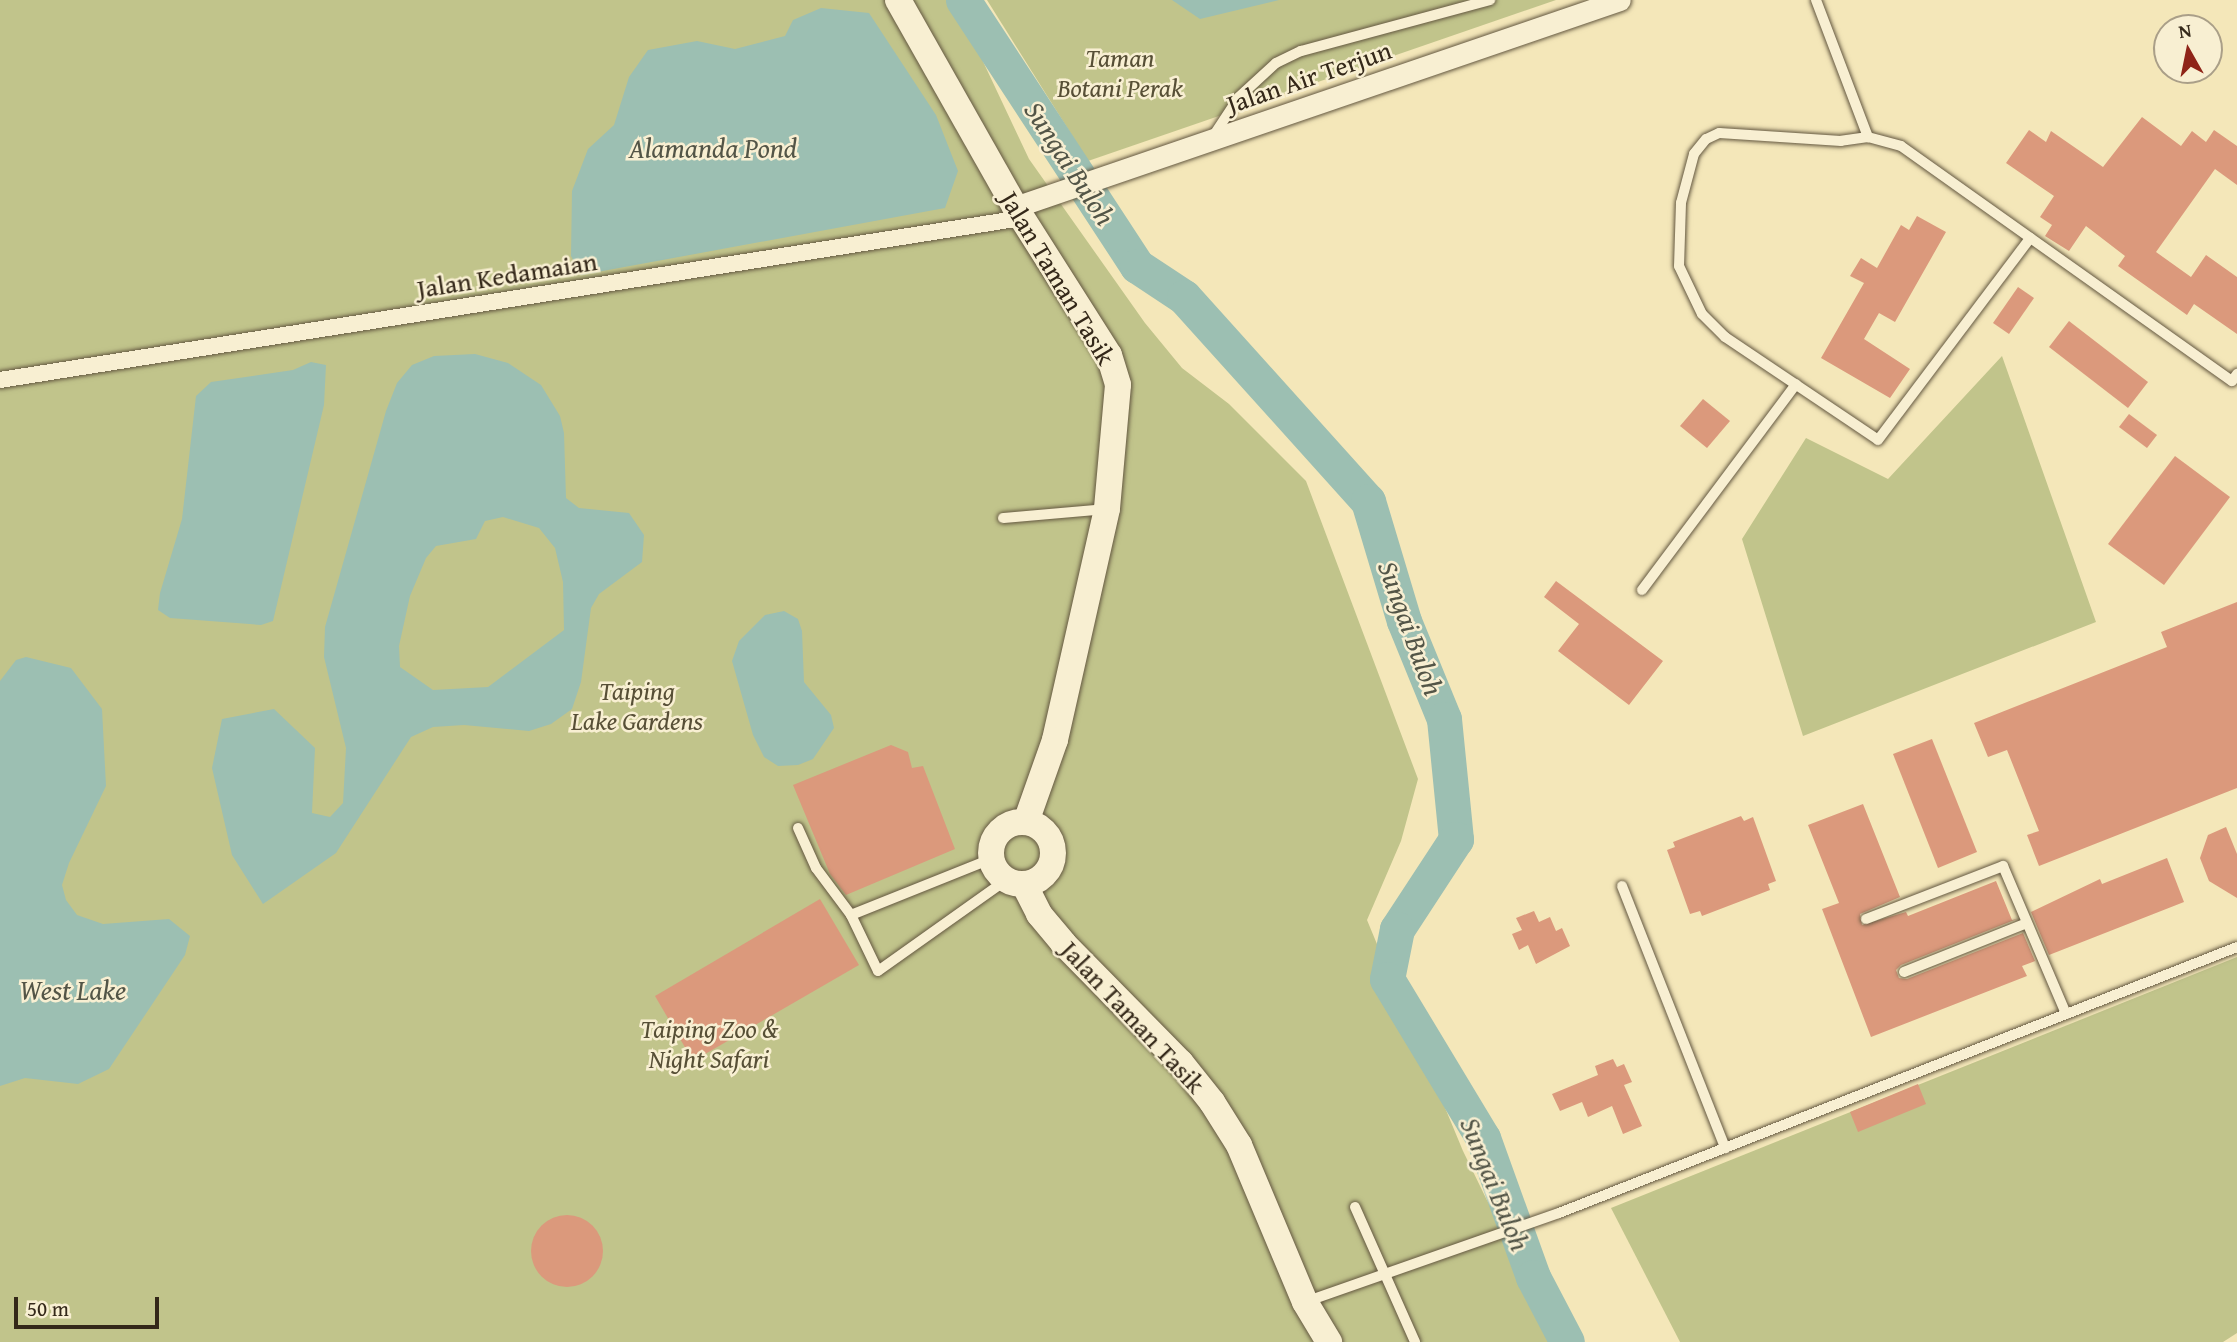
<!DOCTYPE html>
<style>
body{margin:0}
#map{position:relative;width:2237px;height:1342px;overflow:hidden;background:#f4e7b9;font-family:"Gentium Book Plus",serif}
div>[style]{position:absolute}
.green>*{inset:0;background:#c1c48b}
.water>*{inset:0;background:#9cbfb2}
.river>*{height:35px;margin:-17.5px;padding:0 17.5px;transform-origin:17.5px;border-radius:17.5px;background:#9cbfb2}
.building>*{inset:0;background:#db997c}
.round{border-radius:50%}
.roads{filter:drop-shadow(0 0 2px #645841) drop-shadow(0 0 2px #645841)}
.service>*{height:10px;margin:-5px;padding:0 5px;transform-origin:5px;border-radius:5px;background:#f8efd2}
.pedestrian>*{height:16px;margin:-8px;padding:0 8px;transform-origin:8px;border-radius:8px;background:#f8efd2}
.minor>*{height:21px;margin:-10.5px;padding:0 10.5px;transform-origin:10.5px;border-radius:10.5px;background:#f8efd2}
.tertiary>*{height:26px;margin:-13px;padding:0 13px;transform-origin:13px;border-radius:13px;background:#f8efd2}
.tertiary>.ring{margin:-13px;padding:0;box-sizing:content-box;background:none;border:26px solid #f8efd2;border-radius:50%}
span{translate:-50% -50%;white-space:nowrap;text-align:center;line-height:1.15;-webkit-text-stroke:5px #f8efd2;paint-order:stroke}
.park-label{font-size:26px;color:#574f36;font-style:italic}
.street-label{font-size:26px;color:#342819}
.water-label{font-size:28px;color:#535547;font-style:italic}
.north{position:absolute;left:2153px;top:14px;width:70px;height:70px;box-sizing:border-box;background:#f8efd2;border:2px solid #aa9f88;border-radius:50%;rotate:351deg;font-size:19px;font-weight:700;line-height:28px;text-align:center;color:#342819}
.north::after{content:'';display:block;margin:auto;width:24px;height:32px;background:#8f2418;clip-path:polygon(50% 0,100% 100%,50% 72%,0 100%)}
.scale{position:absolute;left:14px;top:1297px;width:145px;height:32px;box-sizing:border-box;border:4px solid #342819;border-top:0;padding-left:9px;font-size:21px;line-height:24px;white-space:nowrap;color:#342819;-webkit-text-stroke:5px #f8efd2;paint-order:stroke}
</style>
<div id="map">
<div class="green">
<div style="clip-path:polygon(0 0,954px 0,1029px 159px,1145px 323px,1182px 368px,1229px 404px,1306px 481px,1418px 779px,1401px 841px,1367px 920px,1463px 1151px,1556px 1342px,0 1342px)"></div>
<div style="clip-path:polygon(987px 0,1556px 0,1088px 161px)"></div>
<div style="clip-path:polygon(2002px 356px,2096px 622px,1803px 736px,1742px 539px,1806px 438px,1888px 479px)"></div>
<div style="clip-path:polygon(2237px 957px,2237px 1333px,2223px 1342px,1680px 1342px,1611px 1208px)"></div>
</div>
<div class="water">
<div style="clip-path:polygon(1172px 0,1279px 0,1200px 19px)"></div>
<div style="clip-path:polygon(821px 8px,869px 13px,936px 115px,958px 171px,945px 208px,581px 275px,571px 256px,572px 191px,588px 149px,614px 125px,629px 77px,648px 50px,697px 41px,735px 49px,785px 36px,793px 20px)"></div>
<div style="clip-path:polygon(evenodd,475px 354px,508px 363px,541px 385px,560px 416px,564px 433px,566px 498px,579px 508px,629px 513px,644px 535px,642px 562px,599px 594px,591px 608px,581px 682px,572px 709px,551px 724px,529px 731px,464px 725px,433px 727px,411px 737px,336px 853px,263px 904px,232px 855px,212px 768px,222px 719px,274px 709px,315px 748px,312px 813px,330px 817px,343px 803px,346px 748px,324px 657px,325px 627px,386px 411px,397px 383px,412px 365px,434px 356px,475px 354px,503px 517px,539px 528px,555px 548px,563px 582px,564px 630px,488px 687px,433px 690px,400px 667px,399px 646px,410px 596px,426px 558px,436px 546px,476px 539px,485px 521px,503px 517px)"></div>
<div style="clip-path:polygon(311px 362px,326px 365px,324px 405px,273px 621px,261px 625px,170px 618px,158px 610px,160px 593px,182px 519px,196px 396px,211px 382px,293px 370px)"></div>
<div style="clip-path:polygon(784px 611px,798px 619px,802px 631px,804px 682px,831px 715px,834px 728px,813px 759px,798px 765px,778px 766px,764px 757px,753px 735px,732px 661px,739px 641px,765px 615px)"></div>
<div style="clip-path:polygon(26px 657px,71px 668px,102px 709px,106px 786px,69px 863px,62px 885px,66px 900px,77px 915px,103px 924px,169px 919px,190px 936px,185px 955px,109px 1069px,78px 1084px,25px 1078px,0 1086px,0 681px,16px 660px)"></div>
</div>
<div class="river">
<div style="left:963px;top:0;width:318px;rotate:56.8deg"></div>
<div style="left:1137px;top:266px;width:56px;rotate:33.4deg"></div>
<div style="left:1184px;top:297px;width:275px;rotate:48deg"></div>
<div style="left:1368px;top:501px;width:125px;rotate:73.3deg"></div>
<div style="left:1404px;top:621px;width:106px;rotate:67.8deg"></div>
<div style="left:1444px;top:719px;width:121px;rotate:84.3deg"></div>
<div style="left:1456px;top:839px;width:108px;rotate:123.2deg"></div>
<div style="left:1397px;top:929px;width:51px;rotate:101.3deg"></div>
<div style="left:1387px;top:979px;width:186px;rotate:58.9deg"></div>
<div style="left:1483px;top:1138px;width:148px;rotate:70.2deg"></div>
<div style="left:1533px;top:1277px;width:73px;rotate:62.4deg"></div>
</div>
<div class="building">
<div style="clip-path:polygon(2142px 117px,2181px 146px,2192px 131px,2206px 142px,2214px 130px,2237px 146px,2237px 185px,2215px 169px,2156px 252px,2191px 277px,2206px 255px,2237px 277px,2237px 334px,2194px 304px,2187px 315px,2118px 266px,2125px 256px,2086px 226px,2069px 251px,2045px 236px,2052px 225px,2040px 217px,2054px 196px,2006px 163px,2029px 130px,2046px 142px,2051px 131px,2103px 167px)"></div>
<div style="clip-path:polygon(1917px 216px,1946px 232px,1895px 322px,1879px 313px,1864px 339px,1910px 369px,1890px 398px,1821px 358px,1864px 283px,1850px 276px,1861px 258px,1877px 268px,1901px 225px,1909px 230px)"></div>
<div style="clip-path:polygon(2018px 287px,2034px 298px,2009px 334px,1993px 323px)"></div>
<div style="clip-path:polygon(2069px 321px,2148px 382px,2128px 408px,2049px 347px)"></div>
<div style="clip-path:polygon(1703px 399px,1730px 421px,1707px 448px,1680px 426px)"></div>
<div style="clip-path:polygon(2129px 414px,2157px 435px,2147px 448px,2119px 427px)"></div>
<div style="clip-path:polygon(2175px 456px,2230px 497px,2164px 585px,2108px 544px)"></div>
<div style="clip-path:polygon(1556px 581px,1663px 661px,1629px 705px,1558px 651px,1579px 624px,1544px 597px)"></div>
<div style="clip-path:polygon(2237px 602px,2237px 788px,2039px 866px,2027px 835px,2039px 831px,2007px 750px,1988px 757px,1974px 723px,2167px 647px,2161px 632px)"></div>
<div style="clip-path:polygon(1932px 739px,1977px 852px,1938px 868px,1893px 754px)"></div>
<div style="clip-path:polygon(891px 745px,908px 752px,912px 768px,923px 766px,955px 849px,846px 895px,830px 874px,793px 785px)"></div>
<div style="clip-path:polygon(1863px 804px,1900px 897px,1860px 914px,1862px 925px,1906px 912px,1908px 916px,1996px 881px,2012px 920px,2017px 919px,1901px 965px,1896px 970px,1899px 978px,1907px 979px,2023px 933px,2035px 961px,2022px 966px,2027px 976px,1871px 1037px,1822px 909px,1839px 903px,1808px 825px)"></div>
<div style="clip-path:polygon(1741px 816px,1744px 821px,1753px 817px,1776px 881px,1768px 884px,1770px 890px,1702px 916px,1700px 911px,1690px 914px,1667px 850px,1675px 847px,1673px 842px)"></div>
<div style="clip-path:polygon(2226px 827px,2237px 854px,2237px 898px,2209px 881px,2200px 858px,2208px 835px)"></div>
<div style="clip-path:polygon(2167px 858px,2184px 902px,2049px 955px,2031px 912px,2100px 879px,2102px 884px)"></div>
<div style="clip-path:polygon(820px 899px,859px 965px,693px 1061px,655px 996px)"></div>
<div style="clip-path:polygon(1534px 911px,1539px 922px,1550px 917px,1556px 931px,1562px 928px,1570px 946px,1536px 964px,1528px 945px,1519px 950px,1512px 934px,1522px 930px,1516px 918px)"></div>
<div style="clip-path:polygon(1613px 1059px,1617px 1067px,1624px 1064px,1632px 1082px,1624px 1085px,1642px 1126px,1623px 1134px,1612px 1106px,1588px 1117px,1582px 1102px,1560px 1111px,1552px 1094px,1598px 1075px,1595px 1066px)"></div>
<div style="clip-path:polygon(1918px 1084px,1926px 1104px,1858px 1132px,1850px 1112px)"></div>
<div class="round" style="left:531px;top:1215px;width:72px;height:72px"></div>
</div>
<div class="roads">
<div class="service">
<div style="left:1816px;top:0;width:147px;rotate:69.2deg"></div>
<div style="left:1868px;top:137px;width:34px;rotate:15deg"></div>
<div style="left:1901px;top:146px;width:406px;rotate:35.4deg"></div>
<div style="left:2232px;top:381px;width:9px;rotate:-54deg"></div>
<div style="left:1868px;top:137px;width:27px;rotate:172deg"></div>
<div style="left:1841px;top:141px;width:122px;rotate:-176.2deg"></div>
<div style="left:1719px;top:133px;width:14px;rotate:155deg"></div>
<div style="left:1706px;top:139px;width:19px;rotate:129deg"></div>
<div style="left:1694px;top:154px;width:51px;rotate:104.9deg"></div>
<div style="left:1681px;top:203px;width:63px;rotate:91.8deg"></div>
<div style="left:1679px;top:266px;width:53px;rotate:64.4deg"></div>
<div style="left:1702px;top:314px;width:33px;rotate:45deg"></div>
<div style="left:1725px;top:337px;width:184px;rotate:33.9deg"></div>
<div style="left:1878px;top:440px;width:253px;rotate:-53deg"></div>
<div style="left:1212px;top:138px;width:49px;rotate:-56.6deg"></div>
<div style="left:1239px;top:97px;width:50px;rotate:-42.6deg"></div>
<div style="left:1276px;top:63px;width:28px;rotate:-26deg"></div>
<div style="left:1301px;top:51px;width:196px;rotate:-15.1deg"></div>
<div style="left:1003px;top:518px;width:102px;rotate:-5deg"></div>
<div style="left:1642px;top:590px;width:257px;rotate:-53.2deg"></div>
<div style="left:798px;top:828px;width:44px;rotate:65.8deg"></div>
<div style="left:816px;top:868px;width:59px;rotate:53.3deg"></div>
<div style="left:851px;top:915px;width:151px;rotate:-21.8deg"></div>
<div style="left:1622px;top:886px;width:282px;rotate:68.5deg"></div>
<div style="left:851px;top:915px;width:62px;rotate:64.3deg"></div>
<div style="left:878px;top:971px;width:157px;rotate:-35.4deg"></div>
<div style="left:1866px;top:919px;width:147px;rotate:-21.1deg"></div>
<div style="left:2003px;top:866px;width:161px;rotate:66.9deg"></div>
<div style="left:1904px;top:972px;width:132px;rotate:-21.7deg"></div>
<div style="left:1355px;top:1207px;width:148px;rotate:66deg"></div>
<div style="left:1305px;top:1302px;width:269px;rotate:-19.3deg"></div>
<div style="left:1559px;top:1213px;width:728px;rotate:-21.42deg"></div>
</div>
<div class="pedestrian">
<div style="left:0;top:380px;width:1035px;rotate:-9.01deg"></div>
</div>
<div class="minor">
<div style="left:1015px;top:207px;width:639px;rotate:-18.89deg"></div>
</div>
<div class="tertiary">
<div style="left:898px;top:0;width:238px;rotate:60.5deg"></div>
<div style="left:1015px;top:207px;width:175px;rotate:57.6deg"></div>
<div style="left:1109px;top:355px;width:31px;rotate:73deg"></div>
<div style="left:1118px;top:385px;width:124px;rotate:95.1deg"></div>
<div style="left:1107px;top:509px;width:237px;rotate:102.7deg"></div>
<div style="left:1055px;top:740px;width:87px;rotate:109.5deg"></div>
<div class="ring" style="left:991px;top:822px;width:36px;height:36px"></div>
<div style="left:1024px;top:884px;width:34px;rotate:63deg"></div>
<div style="left:1039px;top:914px;width:38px;rotate:50deg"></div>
<div style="left:1063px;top:943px;width:168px;rotate:45.5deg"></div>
<div style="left:1181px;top:1063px;width:50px;rotate:51.5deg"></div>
<div style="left:1212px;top:1102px;width:51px;rotate:57.9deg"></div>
<div style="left:1239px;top:1145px;width:170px;rotate:67.2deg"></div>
<div style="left:1305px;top:1302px;width:47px;rotate:59deg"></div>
</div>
</div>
<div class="park-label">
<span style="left:1120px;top:73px">Taman<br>Botani Perak</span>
<span style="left:637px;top:706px">Taiping<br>Lake Gardens</span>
<span style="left:709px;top:1044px">Taiping Zoo &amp;<br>Night Safari</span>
</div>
<div class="street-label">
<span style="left:1309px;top:77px;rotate:-19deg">Jalan Air Terjun</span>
<span style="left:507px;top:275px;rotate:-9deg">Jalan Kedamaian</span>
<span style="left:1058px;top:278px;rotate:59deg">Jalan Taman Tasik</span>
<span style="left:1133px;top:1017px;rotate:47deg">Jalan Taman Tasik</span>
</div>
<div class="water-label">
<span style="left:713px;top:148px">Alamanda Pond</span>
<span style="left:1070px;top:163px;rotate:57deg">Sungai Buloh</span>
<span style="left:1411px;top:628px;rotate:70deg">Sungai Buloh</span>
<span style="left:73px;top:990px">West Lake</span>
<span style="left:1495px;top:1184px;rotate:68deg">Sungai Buloh</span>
</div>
<div class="north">N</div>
<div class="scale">50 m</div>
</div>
